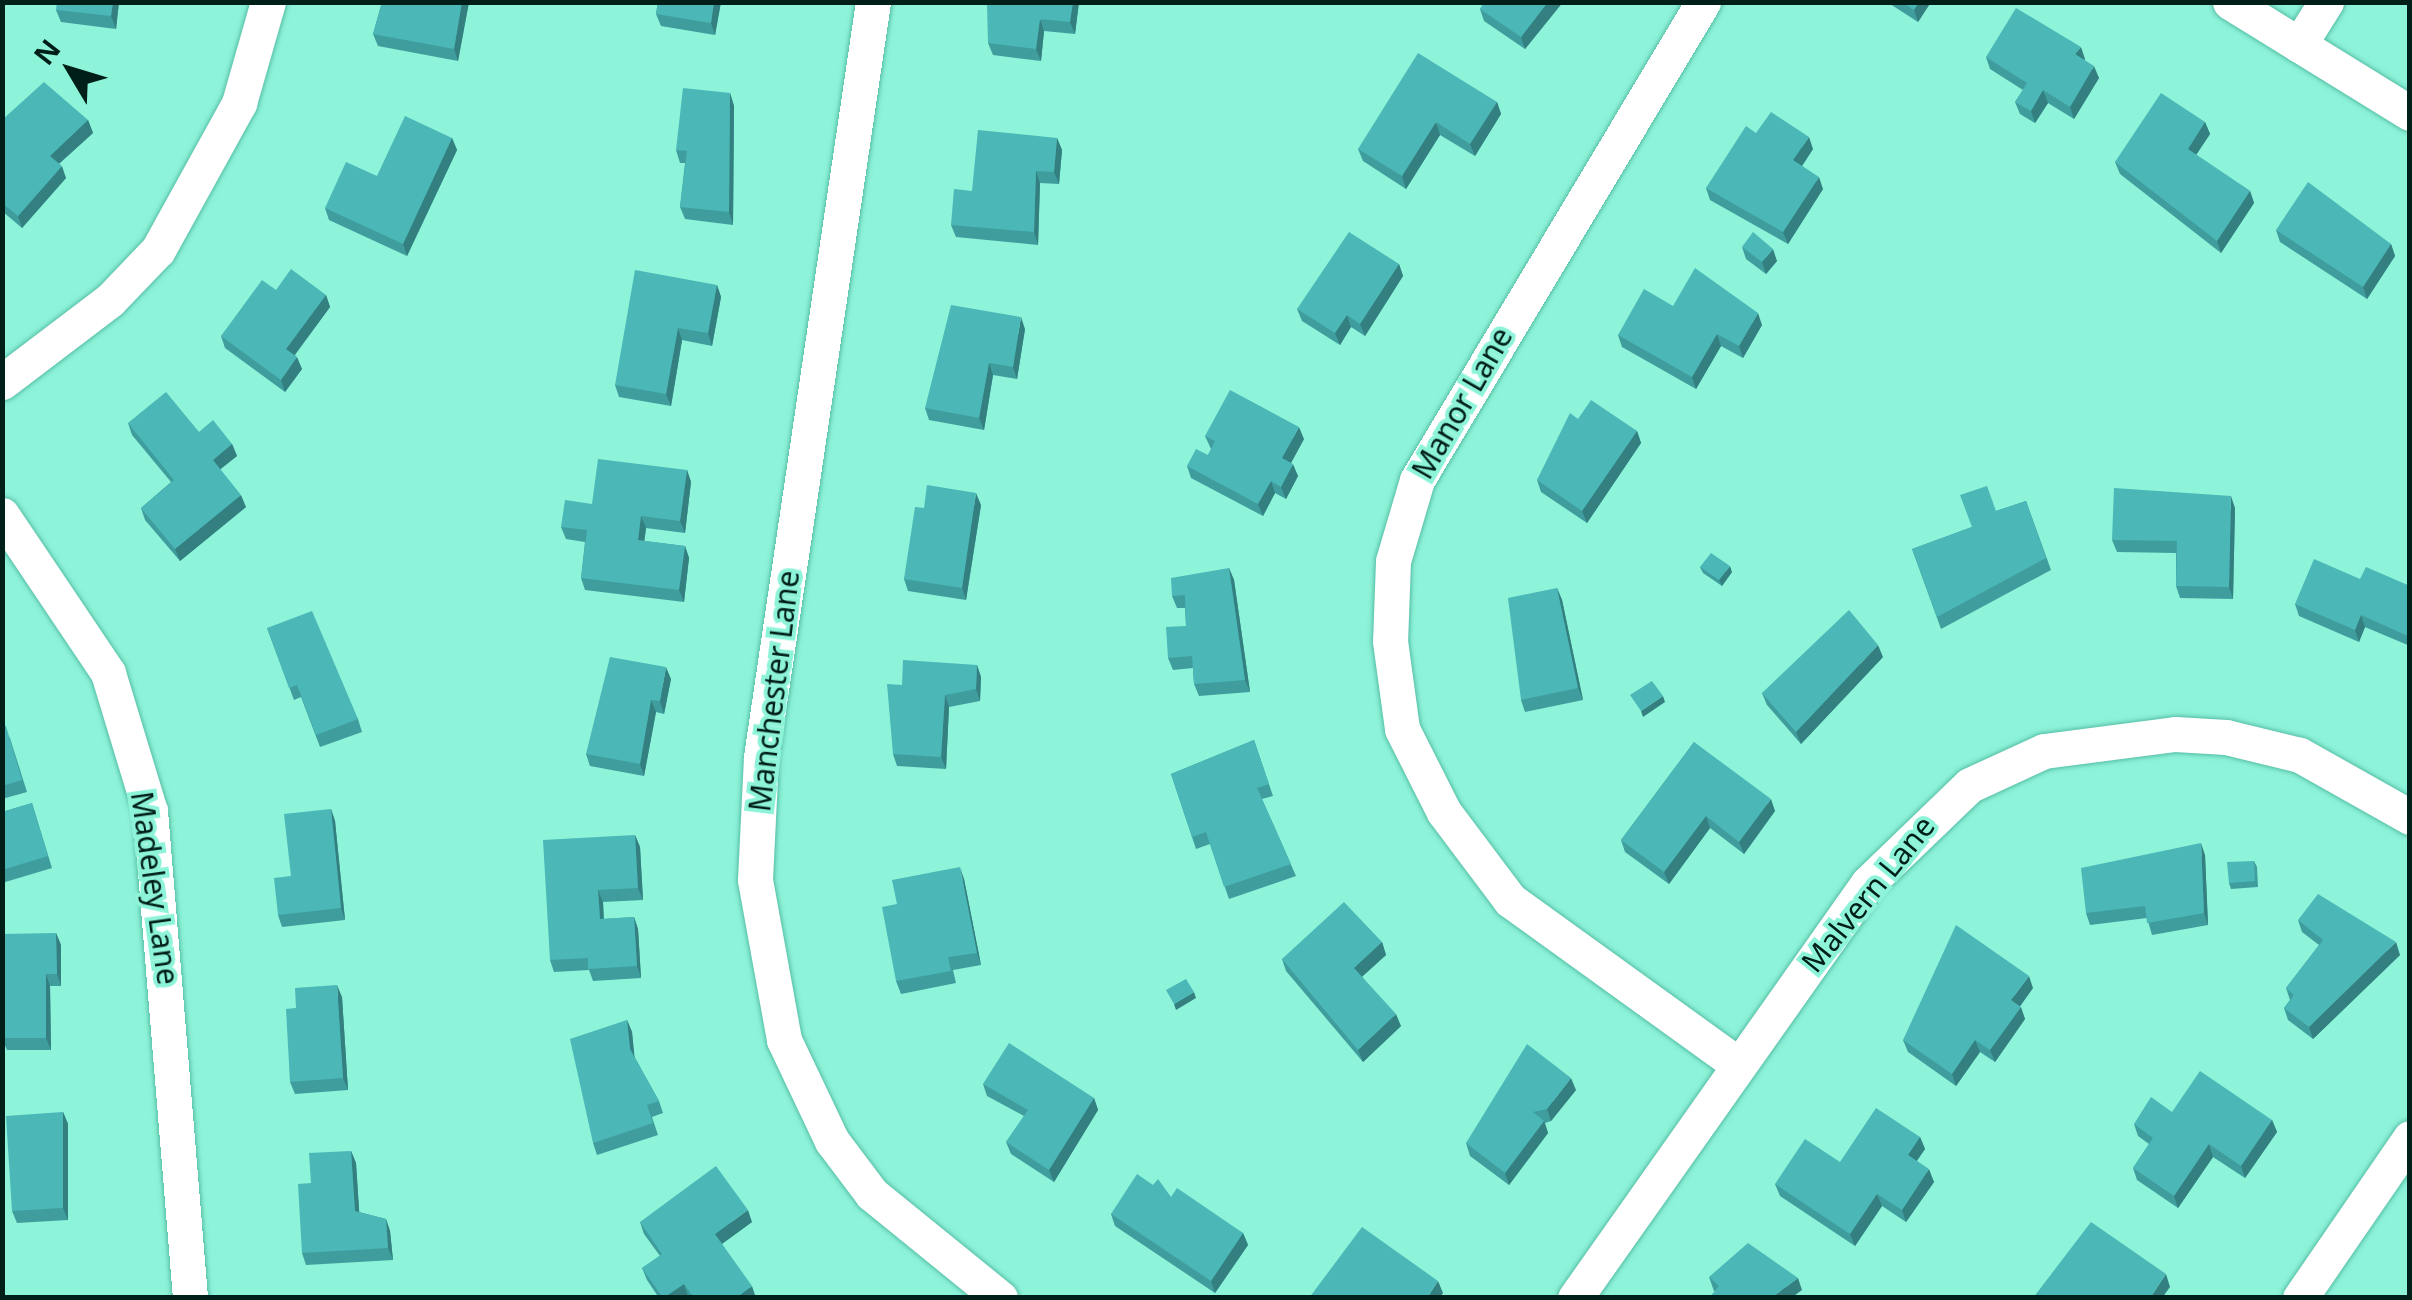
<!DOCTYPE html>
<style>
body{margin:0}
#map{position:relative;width:2412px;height:1300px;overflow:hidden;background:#8df3d9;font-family:"Noto Sans",sans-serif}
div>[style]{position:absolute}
.roads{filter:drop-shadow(0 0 2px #56bea5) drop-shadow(0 0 2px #56bea5)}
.minor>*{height:35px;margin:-17.5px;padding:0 17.5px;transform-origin:17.5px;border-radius:17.5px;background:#fff}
.wall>*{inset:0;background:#409d9d}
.shaded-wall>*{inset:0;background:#348080}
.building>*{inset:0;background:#4bb7b7}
span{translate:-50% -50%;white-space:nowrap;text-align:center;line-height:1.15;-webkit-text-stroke:8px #8df3d9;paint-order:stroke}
.street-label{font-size:30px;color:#001f18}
.frame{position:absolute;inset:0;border:5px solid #001f18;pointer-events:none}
.north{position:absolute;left:20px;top:20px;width:100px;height:100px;-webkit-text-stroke:8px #8df3d9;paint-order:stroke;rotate:308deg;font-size:28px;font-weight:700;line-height:40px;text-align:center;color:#001f18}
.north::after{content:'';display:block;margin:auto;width:35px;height:45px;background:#001f18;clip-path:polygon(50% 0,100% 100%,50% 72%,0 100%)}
</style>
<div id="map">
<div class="roads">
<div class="minor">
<div style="left:873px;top:2px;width:763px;rotate:98.44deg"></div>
<div style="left:761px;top:757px;width:123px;rotate:92.8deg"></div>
<div style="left:755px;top:880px;width:163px;rotate:79.7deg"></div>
<div style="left:784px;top:1040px;width:112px;rotate:64.6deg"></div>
<div style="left:832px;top:1141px;width:66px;rotate:53deg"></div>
<div style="left:872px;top:1194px;width:165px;rotate:39.1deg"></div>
<div style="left:1703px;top:2px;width:557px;rotate:120.89deg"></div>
<div style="left:1417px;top:480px;width:84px;rotate:106.5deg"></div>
<div style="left:1393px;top:561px;width:80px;rotate:92.1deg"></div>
<div style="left:1390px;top:641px;width:89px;rotate:82.2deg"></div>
<div style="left:1402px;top:729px;width:93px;rotate:63.2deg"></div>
<div style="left:1444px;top:812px;width:110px;rotate:53.1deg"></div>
<div style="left:1510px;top:900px;width:282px;rotate:35.8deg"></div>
<div style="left:2230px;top:2px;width:211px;rotate:31.7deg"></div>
<div style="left:2299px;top:45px;width:51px;rotate:-57.9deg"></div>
<div style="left:2px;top:382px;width:136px;rotate:-37.2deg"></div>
<div style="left:110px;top:300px;width:69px;rotate:-46.2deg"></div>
<div style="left:158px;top:250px;width:168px;rotate:-61.1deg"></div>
<div style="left:239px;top:103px;width:105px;rotate:-74deg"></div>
<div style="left:2px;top:515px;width:190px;rotate:56.1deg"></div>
<div style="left:108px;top:673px;width:144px;rotate:73.1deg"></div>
<div style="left:150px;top:811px;width:489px;rotate:85.3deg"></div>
<div style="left:1575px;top:1298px;width:508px;rotate:-54.78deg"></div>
<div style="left:1868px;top:883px;width:141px;rotate:-43.9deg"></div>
<div style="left:1970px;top:785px;width:81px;rotate:-24.7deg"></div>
<div style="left:2044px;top:751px;width:132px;rotate:-7.4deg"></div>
<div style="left:2175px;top:734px;width:51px;rotate:3.4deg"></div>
<div style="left:2226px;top:737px;width:76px;rotate:13.7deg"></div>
<div style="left:2300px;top:755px;width:126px;rotate:29.4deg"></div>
<div style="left:2300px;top:1298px;width:194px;rotate:-55.5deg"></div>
</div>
</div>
<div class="wall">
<div style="clip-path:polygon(119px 2px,116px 29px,61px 22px,56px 10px)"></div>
<div style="clip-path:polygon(382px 2px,469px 2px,458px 61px,378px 46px,373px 34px)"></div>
<div style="clip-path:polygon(658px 2px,721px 2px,715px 35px,661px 26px,656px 14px)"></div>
<div style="clip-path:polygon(1079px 2px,1075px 34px,1044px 31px,1041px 61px,993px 55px,988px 43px)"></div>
<div style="clip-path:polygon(1563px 2px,1525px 49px,1484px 21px,1480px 9px)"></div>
<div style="clip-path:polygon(1887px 2px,1931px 2px,1918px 22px)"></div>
<div style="clip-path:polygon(1986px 57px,2085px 59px,2084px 60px,2099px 78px,2074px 119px,2048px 103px,2035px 123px,2020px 114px,2015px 102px,2023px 90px,1990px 69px)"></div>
<div style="clip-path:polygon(730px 93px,734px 106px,733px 225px,685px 219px,680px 207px,685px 163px,680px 163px,676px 150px)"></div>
<div style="clip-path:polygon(1497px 102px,1501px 114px,1475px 156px,1440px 135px,1406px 189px,1363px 161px,1358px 149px)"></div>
<div style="clip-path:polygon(2px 120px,88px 120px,93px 133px,59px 164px,66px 178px,22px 228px,2px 211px)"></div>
<div style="clip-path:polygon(2205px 122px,2210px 134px,2196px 155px,2250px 191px,2254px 203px,2221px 253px,2120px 174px,2115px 162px)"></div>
<div style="clip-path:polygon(1756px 133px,1813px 149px,1802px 166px,1823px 189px,1788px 244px,1710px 200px,1706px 188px)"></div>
<div style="clip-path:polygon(452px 138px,457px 150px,407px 256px,329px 220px,325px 208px,377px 176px)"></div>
<div style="clip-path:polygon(1057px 138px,1062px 150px,1059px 184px,1040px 183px,1038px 245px,956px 237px,951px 225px,972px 191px)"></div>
<div style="clip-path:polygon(2276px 230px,2391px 244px,2395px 256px,2367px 299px,2280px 242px)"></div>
<div style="clip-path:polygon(1742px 247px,1777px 261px,1766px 274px,1746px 259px)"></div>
<div style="clip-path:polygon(1399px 264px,1403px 276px,1365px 336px,1351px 327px,1340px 345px,1302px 321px,1297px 309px)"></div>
<div style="clip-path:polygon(717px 285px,721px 297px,712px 346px,682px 340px,671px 406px,619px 397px,615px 385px)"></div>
<div style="clip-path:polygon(276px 290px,326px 295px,330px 307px,295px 355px,302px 369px,285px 392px,225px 348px,221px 336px)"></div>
<div style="clip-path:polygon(1673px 306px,1762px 325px,1743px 358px,1721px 346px,1696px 389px,1622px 347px,1618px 335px)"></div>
<div style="clip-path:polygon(1025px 329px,1017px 379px,993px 375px,984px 430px,929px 420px,925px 408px)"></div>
<div style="clip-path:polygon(1578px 419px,1637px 431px,1641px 443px,1587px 523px,1541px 492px,1537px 480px)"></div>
<div style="clip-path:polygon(128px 423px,199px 432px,232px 444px,237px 456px,220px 469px,246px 507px,180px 561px,145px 520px,141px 508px,171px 482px,132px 435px)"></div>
<div style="clip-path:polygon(1205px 436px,1304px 439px,1291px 463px,1298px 476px,1286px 499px,1275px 493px,1263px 516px,1191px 478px,1187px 466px,1208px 455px,1211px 449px)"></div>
<div style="clip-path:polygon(687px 470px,691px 482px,685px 533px,646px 528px,644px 541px,685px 546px,689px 558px,684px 602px,585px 590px,581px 578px,585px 542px,566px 539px,561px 527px)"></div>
<div style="clip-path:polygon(2026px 501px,2051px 570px,1941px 629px,1912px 549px,1972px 527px,1996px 511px)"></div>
<div style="clip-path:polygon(981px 505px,966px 600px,908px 591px,904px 579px,924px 508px)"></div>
<div style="clip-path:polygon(2235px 508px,2233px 599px,2180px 598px,2176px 586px,2176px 553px,2117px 552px,2112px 540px)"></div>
<div style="clip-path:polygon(1700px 567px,1732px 572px,1722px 586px,1703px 573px)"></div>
<div style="clip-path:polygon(1229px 568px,1234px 580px,1250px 692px,1199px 696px,1194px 684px,1193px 668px,1173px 670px,1168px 658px,1186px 626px,1185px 608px,1177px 608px,1172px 596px)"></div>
<div style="clip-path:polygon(2360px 579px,2410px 586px,2410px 646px,2365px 627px,2359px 642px,2299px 616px,2295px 604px)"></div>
<div style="clip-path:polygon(1557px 588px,1562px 600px,1583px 700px,1525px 712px,1521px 700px)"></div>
<div style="clip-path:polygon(267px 628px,358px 719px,362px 732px,320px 747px,301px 697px,294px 700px)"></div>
<div style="clip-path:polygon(1883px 657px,1801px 744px,1767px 705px,1762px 693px)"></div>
<div style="clip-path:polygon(977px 665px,981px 677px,980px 701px,949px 707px,946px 769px,897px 766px,893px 754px,902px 685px)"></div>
<div style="clip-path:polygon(671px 679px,664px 714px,656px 712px,644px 776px,590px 766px,586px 754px)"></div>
<div style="clip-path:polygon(2px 727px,10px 738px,27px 792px,2px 799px)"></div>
<div style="clip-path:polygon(1254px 740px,1273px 796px,1262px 799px,1296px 876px,1229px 899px,1210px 844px,1196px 849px,1171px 774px)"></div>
<div style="clip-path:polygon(1694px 742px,1775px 811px,1744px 854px,1710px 828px,1669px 884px,1625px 852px,1621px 840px)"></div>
<div style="clip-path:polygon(32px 803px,52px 868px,2px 883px,2px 812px)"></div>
<div style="clip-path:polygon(331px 809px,335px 821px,345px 920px,282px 927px,278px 915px,291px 876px)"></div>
<div style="clip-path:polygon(635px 835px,640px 847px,643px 900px,603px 902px,604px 919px,634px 917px,638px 929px,641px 978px,593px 981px,589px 970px,554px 972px,550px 960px)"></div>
<div style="clip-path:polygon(2205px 855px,2208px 925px,2152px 935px,2147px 918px,2090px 925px,2086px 913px)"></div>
<div style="clip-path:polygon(2254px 861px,2257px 867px,2258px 887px,2231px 889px,2229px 883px)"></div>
<div style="clip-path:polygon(964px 879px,981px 965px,953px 970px,956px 983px,901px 994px,896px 981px,897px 904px)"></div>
<div style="clip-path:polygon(2298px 920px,2400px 955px,2313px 1039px,2288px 1020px,2284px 1008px,2290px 1000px,2286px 988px,2319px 945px,2302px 932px)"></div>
<div style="clip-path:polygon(56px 933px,61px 945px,61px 986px,50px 986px,51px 1050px,7px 1050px,2px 1039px)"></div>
<div style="clip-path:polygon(1382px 942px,1386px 955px,1362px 977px,1401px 1026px,1363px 1062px,1286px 971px,1282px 959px)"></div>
<div style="clip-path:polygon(2033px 988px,2020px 1006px,2025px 1019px,1995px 1062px,1980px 1052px,1956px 1086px,1908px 1052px,1903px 1040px)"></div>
<div style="clip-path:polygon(342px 997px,348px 1090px,295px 1094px,290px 1082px,296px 1008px)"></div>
<div style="clip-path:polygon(627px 1020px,632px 1032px,634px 1056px,659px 1101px,663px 1113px,652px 1117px,658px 1135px,597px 1155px,593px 1143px)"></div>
<div style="clip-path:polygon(983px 1084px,1094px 1098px,1098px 1110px,1054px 1182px,1011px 1154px,1006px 1142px,1024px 1116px,987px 1096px)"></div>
<div style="clip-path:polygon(1576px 1090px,1551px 1121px,1545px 1123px,1548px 1133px,1509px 1185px,1470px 1156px,1466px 1143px)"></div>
<div style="clip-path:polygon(63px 1112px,68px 1124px,68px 1220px,17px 1223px,12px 1211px)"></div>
<div style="clip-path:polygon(2172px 1112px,2272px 1120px,2277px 1132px,2245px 1178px,2213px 1157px,2178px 1208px,2137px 1180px,2133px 1168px,2149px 1144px,2138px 1136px,2134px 1124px)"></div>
<div style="clip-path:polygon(1920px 1137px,1925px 1149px,1917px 1161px,1934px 1182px,1906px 1222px,1882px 1206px,1855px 1246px,1780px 1196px,1775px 1184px)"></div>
<div style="clip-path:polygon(351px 1151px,356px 1163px,359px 1212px,386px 1219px,390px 1231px,393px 1260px,306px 1265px,302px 1253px,311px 1183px)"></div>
<div style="clip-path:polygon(1171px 1197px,1243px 1233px,1248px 1245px,1215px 1293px,1115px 1226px,1111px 1214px)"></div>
<div style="clip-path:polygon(640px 1222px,752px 1222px,722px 1244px,756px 1298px,690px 1298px,688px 1296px,686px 1298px,659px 1298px,647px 1280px,642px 1268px,660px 1256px,644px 1234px)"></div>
<div style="clip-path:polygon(1709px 1277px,1802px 1290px,1714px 1291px)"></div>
</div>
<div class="shaded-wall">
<div style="clip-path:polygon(113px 2px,119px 2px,116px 29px,111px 16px)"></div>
<div style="clip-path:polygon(462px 2px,469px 2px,458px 61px,454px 49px)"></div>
<div style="clip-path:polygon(714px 2px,721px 2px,715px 35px,711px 23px)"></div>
<div style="clip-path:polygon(1073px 2px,1079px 2px,1075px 34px,1070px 22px)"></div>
<div style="clip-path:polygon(1548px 2px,1563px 2px,1525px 49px,1521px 37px)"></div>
<div style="clip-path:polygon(1919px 2px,1931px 2px,1918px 22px,1914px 10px)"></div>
<div style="clip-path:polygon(1040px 19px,1044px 31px,1041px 61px,1036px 49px)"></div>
<div style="clip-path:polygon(2081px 47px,2085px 59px,2080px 67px,2075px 54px)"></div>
<div style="clip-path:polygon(2094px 66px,2099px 78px,2074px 119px,2070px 107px)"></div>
<div style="clip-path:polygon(2043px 90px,2048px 103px,2035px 123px,2031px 111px)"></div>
<div style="clip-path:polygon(730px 93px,734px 106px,733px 225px,729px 212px)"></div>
<div style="clip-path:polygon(1497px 102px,1501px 114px,1475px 156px,1470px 144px)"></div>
<div style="clip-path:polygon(88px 120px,93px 133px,54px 168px,50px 156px)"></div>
<div style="clip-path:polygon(1436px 122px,1440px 135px,1406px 189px,1402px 176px)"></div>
<div style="clip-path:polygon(2205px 122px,2210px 134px,2192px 161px,2188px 149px)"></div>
<div style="clip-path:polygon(1809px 137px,1813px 149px,1798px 172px,1793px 160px)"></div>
<div style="clip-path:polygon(452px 138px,457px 150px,407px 256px,403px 244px)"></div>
<div style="clip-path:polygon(1057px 138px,1062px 150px,1059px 184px,1054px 172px)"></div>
<div style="clip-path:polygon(62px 166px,66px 178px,22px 228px,18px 216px)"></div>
<div style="clip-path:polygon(1036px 171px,1040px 183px,1038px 245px,1034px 232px)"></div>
<div style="clip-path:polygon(1819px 177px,1823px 189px,1788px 244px,1783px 232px)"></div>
<div style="clip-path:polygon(2250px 191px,2254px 203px,2221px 253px,2217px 241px)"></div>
<div style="clip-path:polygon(2391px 244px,2395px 256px,2367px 299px,2363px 287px)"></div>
<div style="clip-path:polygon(1773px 249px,1777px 261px,1766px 274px,1762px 262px)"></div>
<div style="clip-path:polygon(1399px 264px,1403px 276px,1365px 336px,1360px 324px)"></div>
<div style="clip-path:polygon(717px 285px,721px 297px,712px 346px,708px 333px)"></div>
<div style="clip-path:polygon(326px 295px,330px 307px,290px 361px,286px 349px)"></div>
<div style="clip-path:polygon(1758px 313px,1762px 325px,1743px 358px,1739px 346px)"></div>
<div style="clip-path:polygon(1347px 315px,1351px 327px,1340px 345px,1335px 333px)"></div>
<div style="clip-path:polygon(1021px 317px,1025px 329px,1017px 379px,1013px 367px)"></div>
<div style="clip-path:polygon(678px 328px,682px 340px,671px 406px,666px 394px)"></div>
<div style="clip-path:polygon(1717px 334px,1721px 346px,1696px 389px,1692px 377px)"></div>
<div style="clip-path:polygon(297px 357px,302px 369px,285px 392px,281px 380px)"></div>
<div style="clip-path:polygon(989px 363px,993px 375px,984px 430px,979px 418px)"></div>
<div style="clip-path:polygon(1299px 427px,1304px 439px,1287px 470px,1282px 458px)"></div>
<div style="clip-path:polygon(1637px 431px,1641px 443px,1587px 523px,1582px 511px)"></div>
<div style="clip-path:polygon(232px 444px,237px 456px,217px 472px,213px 460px)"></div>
<div style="clip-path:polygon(1293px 464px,1298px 476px,1286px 499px,1281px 487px)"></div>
<div style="clip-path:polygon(687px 470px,691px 482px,685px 533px,680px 521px)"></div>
<div style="clip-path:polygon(1271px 481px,1275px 493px,1263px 516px,1258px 504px)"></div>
<div style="clip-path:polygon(976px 493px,981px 505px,966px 600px,962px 588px)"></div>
<div style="clip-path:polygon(241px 495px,246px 507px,180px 561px,175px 549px)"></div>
<div style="clip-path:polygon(2231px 496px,2235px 508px,2233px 599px,2229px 587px)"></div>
<div style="clip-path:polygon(641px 516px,646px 528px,643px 552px,638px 540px)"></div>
<div style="clip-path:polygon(685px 546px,689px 558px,684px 602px,679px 590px)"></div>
<div style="clip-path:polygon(1730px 566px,1732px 572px,1722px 586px,1719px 580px)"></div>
<div style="clip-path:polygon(1229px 568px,1234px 580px,1250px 692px,1245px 680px)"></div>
<div style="clip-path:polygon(1557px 588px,1562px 600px,1583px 700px,1578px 688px)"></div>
<div style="clip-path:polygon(2361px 615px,2365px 627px,2359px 642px,2355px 630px)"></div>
<div style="clip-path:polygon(1878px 645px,1883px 657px,1801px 744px,1796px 732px)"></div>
<div style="clip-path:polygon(977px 665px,981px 677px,980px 701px,976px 689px)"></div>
<div style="clip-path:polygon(666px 667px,671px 679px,664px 714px,660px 701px)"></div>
<div style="clip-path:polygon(945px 695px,949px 707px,946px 769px,941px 757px)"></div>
<div style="clip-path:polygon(1663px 696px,1665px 702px,1643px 717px,1641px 711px)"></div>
<div style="clip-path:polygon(651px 700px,656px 712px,644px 776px,640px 764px)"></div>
<div style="clip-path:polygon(1771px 799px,1775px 811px,1744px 854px,1739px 842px)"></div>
<div style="clip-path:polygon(331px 809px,335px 821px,345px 920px,341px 908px)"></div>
<div style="clip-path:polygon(1706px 816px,1710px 828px,1669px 884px,1664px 872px)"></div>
<div style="clip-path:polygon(635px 835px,640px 847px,643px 900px,638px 888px)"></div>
<div style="clip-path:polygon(2201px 843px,2205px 855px,2208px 925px,2204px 913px)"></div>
<div style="clip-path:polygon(960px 867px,964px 879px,981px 965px,977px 953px)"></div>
<div style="clip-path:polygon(598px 890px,603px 902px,604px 931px,600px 919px)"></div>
<div style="clip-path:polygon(634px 917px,638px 929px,641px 978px,637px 966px)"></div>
<div style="clip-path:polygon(56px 933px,61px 945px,61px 986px,57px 974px)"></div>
<div style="clip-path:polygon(1382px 942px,1386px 955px,1358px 980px,1354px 968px)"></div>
<div style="clip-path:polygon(2396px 942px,2400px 955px,2313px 1039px,2309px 1027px)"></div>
<div style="clip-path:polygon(46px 974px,50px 986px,51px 1050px,46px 1038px)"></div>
<div style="clip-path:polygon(2029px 976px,2033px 988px,2016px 1012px,2011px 1000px)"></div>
<div style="clip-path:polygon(337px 985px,342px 997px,348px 1090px,343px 1078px)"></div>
<div style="clip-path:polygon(1194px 992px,1196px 998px,1176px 1010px,1174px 1004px)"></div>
<div style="clip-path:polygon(2021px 1007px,2025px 1019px,1995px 1062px,1990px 1050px)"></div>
<div style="clip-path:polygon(1396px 1014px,1401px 1026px,1363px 1062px,1358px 1050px)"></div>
<div style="clip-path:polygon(627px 1020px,632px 1032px,635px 1061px,630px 1049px)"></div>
<div style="clip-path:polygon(1975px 1040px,1980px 1052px,1956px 1086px,1952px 1074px)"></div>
<div style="clip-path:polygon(1571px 1078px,1576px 1090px,1551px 1121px,1547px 1109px)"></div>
<div style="clip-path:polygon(1094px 1098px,1098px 1110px,1054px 1182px,1049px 1170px)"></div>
<div style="clip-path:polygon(63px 1112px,68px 1124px,68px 1220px,63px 1208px)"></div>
<div style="clip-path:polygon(2272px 1120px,2277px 1132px,2245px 1178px,2241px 1166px)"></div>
<div style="clip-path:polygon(1544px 1121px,1548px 1133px,1509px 1185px,1505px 1173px)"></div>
<div style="clip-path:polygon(1920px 1137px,1925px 1149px,1912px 1167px,1908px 1155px)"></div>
<div style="clip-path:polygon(2209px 1144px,2213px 1157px,2178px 1208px,2174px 1196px)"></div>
<div style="clip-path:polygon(351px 1151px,356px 1163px,360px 1223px,355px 1211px)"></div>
<div style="clip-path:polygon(1929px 1169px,1934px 1182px,1906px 1222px,1902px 1210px)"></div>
<div style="clip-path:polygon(1877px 1194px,1882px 1206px,1855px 1246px,1850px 1234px)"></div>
<div style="clip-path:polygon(748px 1210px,752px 1222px,719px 1246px,715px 1234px)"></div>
<div style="clip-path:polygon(386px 1219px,390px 1231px,393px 1260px,388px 1248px)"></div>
<div style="clip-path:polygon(1243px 1233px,1248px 1245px,1215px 1293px,1211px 1281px)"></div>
<div style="clip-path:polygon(2166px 1274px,2170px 1287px,2162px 1298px,2150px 1298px)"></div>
<div style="clip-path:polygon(1798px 1278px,1802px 1290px,1791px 1298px,1771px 1298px)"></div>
<div style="clip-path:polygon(1438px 1281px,1443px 1293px,1440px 1298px,1427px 1298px)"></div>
<div style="clip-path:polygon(684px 1284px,688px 1296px,686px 1298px,664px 1298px)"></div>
<div style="clip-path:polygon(752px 1286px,756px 1298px,736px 1298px)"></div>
</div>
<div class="building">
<div style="clip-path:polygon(57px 2px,113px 2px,111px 16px,56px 10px)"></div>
<div style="clip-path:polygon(382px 2px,462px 2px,454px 49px,373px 34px)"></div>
<div style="clip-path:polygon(658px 2px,714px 2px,711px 23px,656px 14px)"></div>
<div style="clip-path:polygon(987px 2px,1073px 2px,1070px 22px,1040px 19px,1036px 49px,988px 43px)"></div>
<div style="clip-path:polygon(1484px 2px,1548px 2px,1521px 37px,1480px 9px)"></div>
<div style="clip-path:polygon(1902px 2px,1919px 2px,1914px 10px)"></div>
<div style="clip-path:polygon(2016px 8px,2081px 47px,2075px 54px,2094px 66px,2070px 107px,2043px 90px,2031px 111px,2015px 102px,2027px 83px,1986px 57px)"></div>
<div style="clip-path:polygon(1418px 53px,1497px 102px,1470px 144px,1436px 122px,1402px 176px,1358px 149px)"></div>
<div style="clip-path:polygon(44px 82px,88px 120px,50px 156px,62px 166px,18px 216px,2px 203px,2px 135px,5px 133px,2px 131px,2px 120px)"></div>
<div style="clip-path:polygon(683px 88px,730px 93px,729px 212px,680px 207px,687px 151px,676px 150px)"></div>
<div style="clip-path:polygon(2161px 93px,2205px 122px,2188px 149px,2250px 191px,2217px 241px,2115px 162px)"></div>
<div style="clip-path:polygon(1771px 112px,1809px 137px,1793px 160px,1819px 177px,1783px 232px,1706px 188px,1746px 126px,1756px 133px)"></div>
<div style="clip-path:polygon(405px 116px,452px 138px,403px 244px,325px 208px,346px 162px,377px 176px)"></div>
<div style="clip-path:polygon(978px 130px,1057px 138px,1054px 172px,1036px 171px,1034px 232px,951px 225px,954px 189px,972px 191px)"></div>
<div style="clip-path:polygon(2308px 182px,2391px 244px,2363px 287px,2276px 230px)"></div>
<div style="clip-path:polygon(1349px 232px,1399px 264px,1360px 324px,1347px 315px,1335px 333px,1297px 309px)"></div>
<div style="clip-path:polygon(1753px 232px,1773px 249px,1762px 262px,1742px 247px)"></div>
<div style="clip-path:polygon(1695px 268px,1758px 313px,1739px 346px,1717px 334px,1692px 377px,1618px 335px,1644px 289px,1673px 306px)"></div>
<div style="clip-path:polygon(291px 269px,326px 295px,286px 349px,297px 357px,281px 380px,221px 336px,262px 280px,276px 290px)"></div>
<div style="clip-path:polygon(635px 270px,717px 285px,708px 333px,678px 328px,666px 394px,615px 385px)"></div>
<div style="clip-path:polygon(951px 305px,1021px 317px,1013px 367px,989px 363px,979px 418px,925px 408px)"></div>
<div style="clip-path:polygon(1230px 390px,1299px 427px,1282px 458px,1293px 464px,1281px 487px,1271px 481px,1258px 504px,1187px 466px,1196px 449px,1208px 455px,1215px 441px,1205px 436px)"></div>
<div style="clip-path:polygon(166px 392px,199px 432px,213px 420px,232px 444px,213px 460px,241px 495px,175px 549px,141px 508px,174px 480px,128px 423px)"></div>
<div style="clip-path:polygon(1591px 400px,1637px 431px,1582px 511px,1537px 480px,1570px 413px,1578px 419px)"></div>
<div style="clip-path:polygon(598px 459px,687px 470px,680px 521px,641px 516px,638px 540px,685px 546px,679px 590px,581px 578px,587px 530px,561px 527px,565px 500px,592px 504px)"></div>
<div style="clip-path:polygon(927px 485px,976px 493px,962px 588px,904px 579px,915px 507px,924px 508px)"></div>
<div style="clip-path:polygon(1987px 486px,1996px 511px,2026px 501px,2046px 558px,1937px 617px,1912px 549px,1972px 527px,1960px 495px)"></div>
<div style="clip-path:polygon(2114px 488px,2231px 496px,2229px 587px,2176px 586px,2177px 541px,2112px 540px)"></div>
<div style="clip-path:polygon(1711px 553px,1730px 566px,1719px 580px,1700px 567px)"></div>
<div style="clip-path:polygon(2314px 559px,2360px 579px,2366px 567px,2410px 586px,2410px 632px,2408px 636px,2361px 615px,2355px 630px,2295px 604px)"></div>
<div style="clip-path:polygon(1229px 568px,1245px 680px,1194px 684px,1192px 656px,1168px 658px,1166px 627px,1186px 626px,1185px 595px,1172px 596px,1171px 578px)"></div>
<div style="clip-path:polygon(1557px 588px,1578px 688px,1521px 700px,1508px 598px)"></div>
<div style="clip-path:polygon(1849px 610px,1878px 645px,1796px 732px,1762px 693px)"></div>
<div style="clip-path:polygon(312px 611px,358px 719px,316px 735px,297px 685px,289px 688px,267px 628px)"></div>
<div style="clip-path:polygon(610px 657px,666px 667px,660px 701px,651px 700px,640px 764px,586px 754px)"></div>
<div style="clip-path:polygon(903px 660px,977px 665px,976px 689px,945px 695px,941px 757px,893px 754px,887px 684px,902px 685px)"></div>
<div style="clip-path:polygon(1652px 681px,1663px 696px,1641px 711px,1630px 695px)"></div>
<div style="clip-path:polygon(6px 726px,22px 780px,2px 786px,2px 727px)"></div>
<div style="clip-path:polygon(1254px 740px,1269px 784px,1257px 788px,1291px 864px,1224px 887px,1206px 832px,1192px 837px,1171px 774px)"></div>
<div style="clip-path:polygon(1694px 742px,1771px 799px,1739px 842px,1706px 816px,1664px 872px,1621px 840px)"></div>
<div style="clip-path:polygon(32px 803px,48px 856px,2px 870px,2px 812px)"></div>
<div style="clip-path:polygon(331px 809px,341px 908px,278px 915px,274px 878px,291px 876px,284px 814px)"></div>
<div style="clip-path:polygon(635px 835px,638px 888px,598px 890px,600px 919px,634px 917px,637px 966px,588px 969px,588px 958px,550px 960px,543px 840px)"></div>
<div style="clip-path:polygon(2201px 843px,2204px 913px,2147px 923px,2145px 906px,2086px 913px,2081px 868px)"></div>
<div style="clip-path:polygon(2254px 861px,2255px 881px,2229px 883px,2227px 862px)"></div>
<div style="clip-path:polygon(960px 867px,977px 953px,948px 957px,951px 971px,896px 981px,882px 907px,897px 904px,892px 880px)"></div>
<div style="clip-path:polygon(2318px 894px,2396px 942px,2309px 1027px,2284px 1008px,2294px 995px,2286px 988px,2323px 940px,2298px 920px)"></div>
<div style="clip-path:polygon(1344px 902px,1382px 942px,1354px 968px,1396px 1014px,1358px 1050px,1282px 959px)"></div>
<div style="clip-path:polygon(1956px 925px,2029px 976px,2011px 1000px,2021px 1007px,1990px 1050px,1975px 1040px,1952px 1074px,1903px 1040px)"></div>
<div style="clip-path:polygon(56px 933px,57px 974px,46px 974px,46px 1038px,2px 1038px,2px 934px)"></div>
<div style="clip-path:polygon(1186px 979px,1194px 992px,1174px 1004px,1166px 990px)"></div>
<div style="clip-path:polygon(337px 985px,343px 1078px,290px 1082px,286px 1009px,296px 1008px,295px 988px)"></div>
<div style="clip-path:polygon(627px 1020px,630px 1049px,659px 1101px,647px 1105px,653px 1123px,593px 1143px,570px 1039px)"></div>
<div style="clip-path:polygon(1009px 1043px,1094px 1098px,1049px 1170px,1006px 1142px,1028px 1110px,983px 1084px)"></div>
<div style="clip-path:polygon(1527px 1044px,1571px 1078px,1547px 1109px,1533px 1112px,1544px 1121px,1505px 1173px,1466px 1143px)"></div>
<div style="clip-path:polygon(2200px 1071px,2272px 1120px,2241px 1166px,2209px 1144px,2174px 1196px,2133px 1168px,2153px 1138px,2134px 1124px,2151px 1097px,2172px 1112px)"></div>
<div style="clip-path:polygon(1876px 1108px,1920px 1137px,1908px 1155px,1929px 1169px,1902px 1210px,1877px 1194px,1850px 1234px,1775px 1184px,1805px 1139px,1840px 1162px)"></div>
<div style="clip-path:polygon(63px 1112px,63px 1208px,12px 1211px,6px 1116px)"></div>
<div style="clip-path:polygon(351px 1151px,355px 1211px,386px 1219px,388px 1248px,302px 1253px,298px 1184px,311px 1183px,309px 1153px)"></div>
<div style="clip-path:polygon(716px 1166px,748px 1210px,715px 1234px,752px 1286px,736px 1298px,694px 1298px,684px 1284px,663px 1298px,642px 1268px,662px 1254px,640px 1222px)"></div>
<div style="clip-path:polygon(1137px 1174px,1153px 1185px,1158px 1179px,1171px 1197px,1177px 1188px,1243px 1233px,1211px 1281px,1111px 1214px)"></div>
<div style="clip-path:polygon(2091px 1222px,2166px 1274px,2150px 1298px,2101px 1298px,2098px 1295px,2097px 1298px,2033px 1298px)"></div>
<div style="clip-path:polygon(1362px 1227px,1438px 1281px,1427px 1298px,1309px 1298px)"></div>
<div style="clip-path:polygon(1748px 1243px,1798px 1278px,1771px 1298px,1709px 1298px,1719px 1286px,1709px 1277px)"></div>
<div style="clip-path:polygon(82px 1295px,82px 1298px,29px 1298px)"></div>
</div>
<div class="street-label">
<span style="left:1462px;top:403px;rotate:-60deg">Manor Lane</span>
<span style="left:774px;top:691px;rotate:-83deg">Manchester Lane</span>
<span style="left:155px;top:888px;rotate:82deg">Madeley Lane</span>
<span style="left:1868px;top:894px;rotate:-51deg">Malvern Lane</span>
</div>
<div class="frame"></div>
<div class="north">N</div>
</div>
